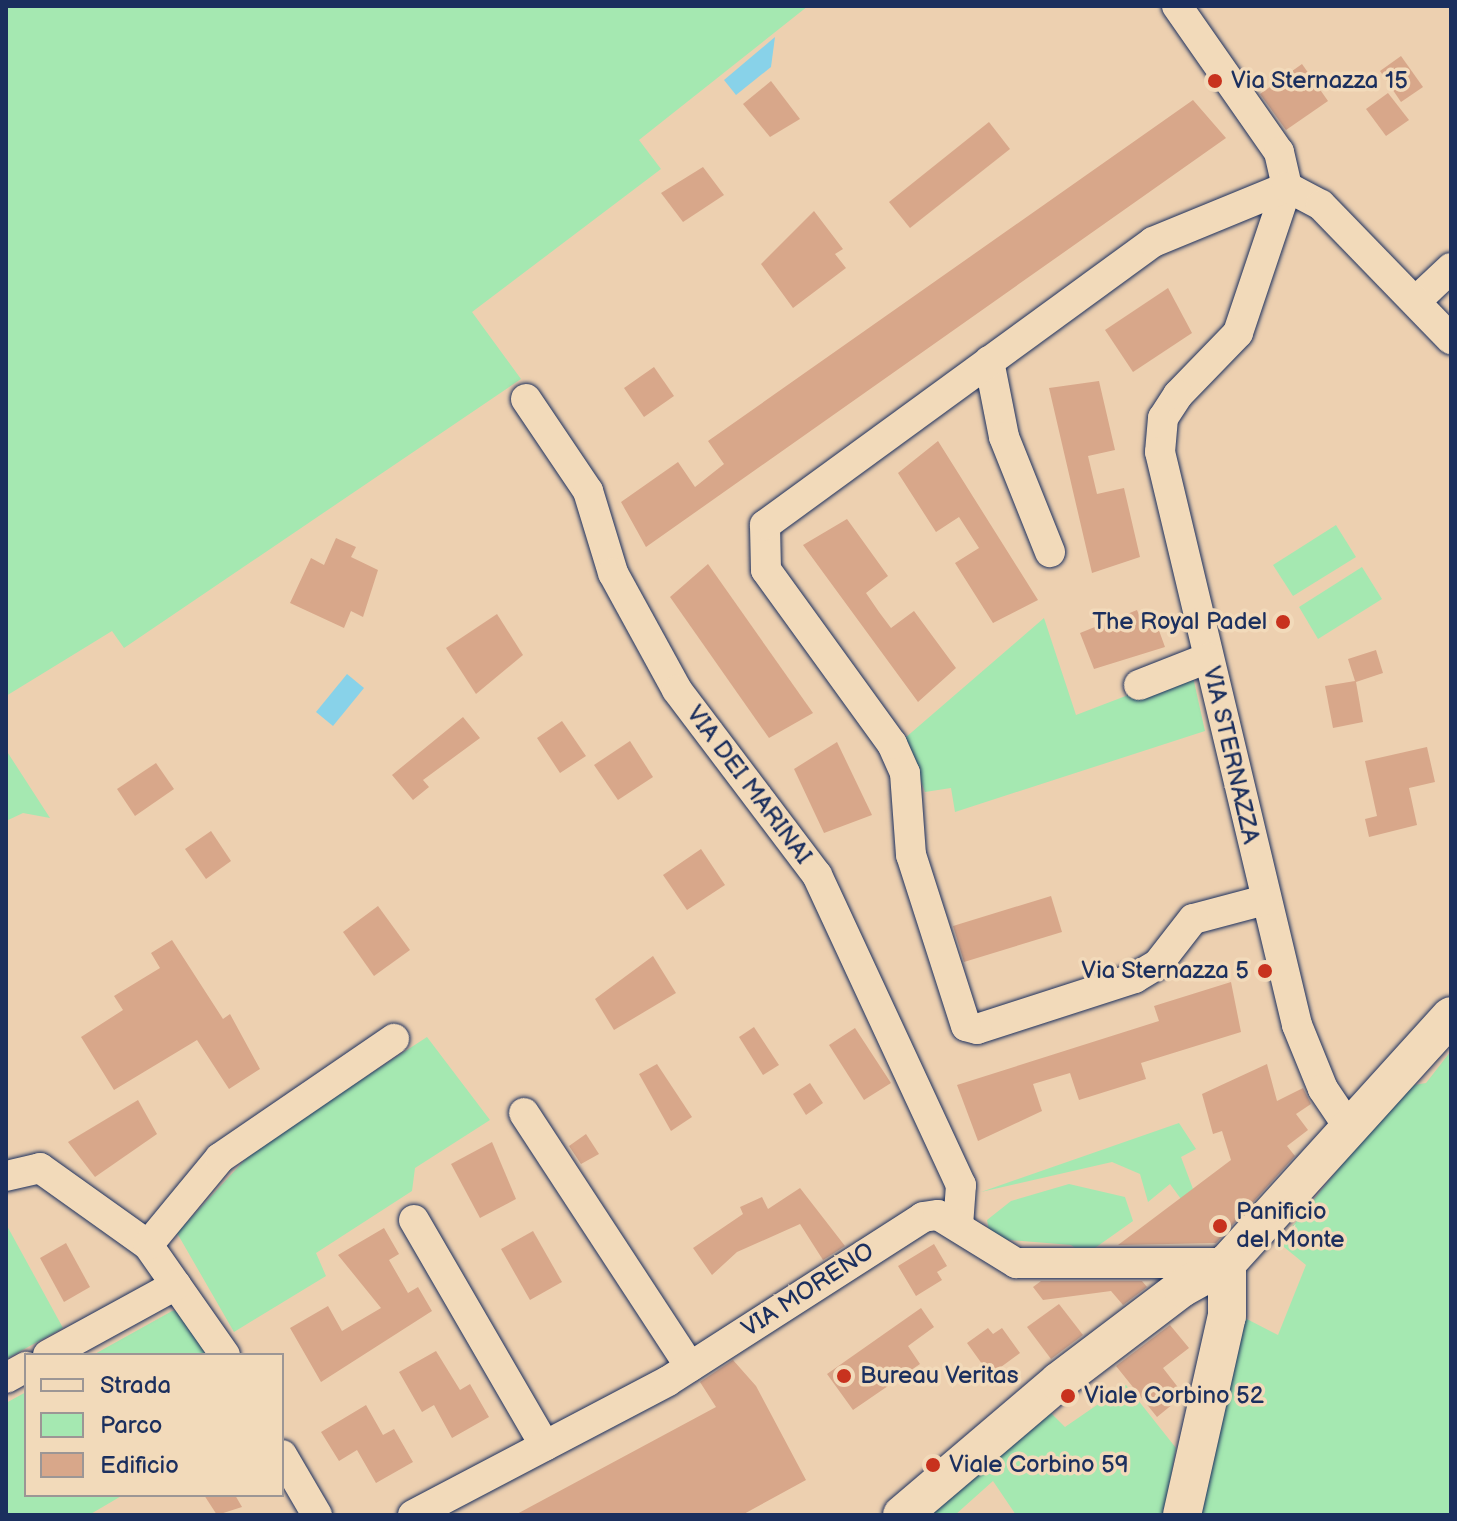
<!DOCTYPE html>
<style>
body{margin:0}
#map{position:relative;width:1457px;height:1521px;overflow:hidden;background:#edd0b0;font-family:"Balsamiq Sans",sans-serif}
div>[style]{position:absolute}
.green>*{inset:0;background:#a5e8b1}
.water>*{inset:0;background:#88d2e9}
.building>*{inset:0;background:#d8a78a}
.roads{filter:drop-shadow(0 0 2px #1b2f5e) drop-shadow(0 0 2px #1b2f5e)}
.minor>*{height:30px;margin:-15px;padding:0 15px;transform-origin:15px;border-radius:15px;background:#f2daba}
.major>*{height:38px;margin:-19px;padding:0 19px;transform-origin:19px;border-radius:19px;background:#f2daba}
.dots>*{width:22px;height:22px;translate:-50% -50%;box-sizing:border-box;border:4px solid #f2daba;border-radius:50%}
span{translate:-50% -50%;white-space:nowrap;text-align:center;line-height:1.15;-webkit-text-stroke:7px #f2daba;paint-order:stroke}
.poi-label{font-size:24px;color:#1b2f5e}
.left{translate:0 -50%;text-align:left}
.right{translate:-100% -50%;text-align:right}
.street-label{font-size:24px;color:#1b2f5e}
.frame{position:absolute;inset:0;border:8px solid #1b2f5e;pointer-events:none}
.legend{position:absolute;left:24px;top:1353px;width:260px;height:144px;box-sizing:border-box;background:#f2daba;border:2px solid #9c9695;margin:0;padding:10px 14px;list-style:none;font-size:24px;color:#1b2f5e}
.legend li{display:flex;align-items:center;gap:16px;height:40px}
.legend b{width:40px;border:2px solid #9c9695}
</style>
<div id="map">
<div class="green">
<div style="clip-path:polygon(6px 6px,808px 6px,639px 140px,661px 169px,472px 312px,521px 379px,124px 648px,112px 631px,6px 696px)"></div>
<div style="clip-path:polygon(1336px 525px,1356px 557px,1293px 596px,1273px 565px)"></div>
<div style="clip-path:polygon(1362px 567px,1382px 599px,1318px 639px,1299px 607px)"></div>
<div style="clip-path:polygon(1044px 618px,1076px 715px,1178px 676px,1193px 677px,1205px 731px,955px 812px,951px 788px,925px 792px,905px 738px)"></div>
<div style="clip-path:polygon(6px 750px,50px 818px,23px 813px,6px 821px)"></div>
<div style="clip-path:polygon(427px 1037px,490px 1120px,415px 1168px,412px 1191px,316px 1253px,326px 1276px,234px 1332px,177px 1233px,255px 1149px)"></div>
<div style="clip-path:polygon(1451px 1051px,1451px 1515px,1191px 1515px,1241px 1316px,1278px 1335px,1306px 1265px,1279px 1243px,1387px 1108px,1408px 1086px,1426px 1083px)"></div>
<div style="clip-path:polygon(1179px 1123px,1196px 1149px,1181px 1157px,1193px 1189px,1181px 1199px,1170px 1184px,1148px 1202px,1140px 1174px,1112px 1162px,981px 1192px)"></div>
<div style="clip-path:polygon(1069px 1184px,1125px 1197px,1133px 1221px,1085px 1255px,1071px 1245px,997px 1239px,989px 1230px,987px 1220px,1011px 1201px)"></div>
<div style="clip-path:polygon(6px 1224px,63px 1328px,6px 1359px)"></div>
<div style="clip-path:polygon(181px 1310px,206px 1355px,93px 1355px,172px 1311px)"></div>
<div style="clip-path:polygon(1126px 1385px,1176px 1448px,1164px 1515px,1016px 1515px,993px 1481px,955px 1515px,931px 1515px,1051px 1413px,1065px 1427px)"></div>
<div style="clip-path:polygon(26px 1392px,26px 1495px,123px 1495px,89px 1515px,6px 1515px,6px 1403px)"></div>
</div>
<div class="water">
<div style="clip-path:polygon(775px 37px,771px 67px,736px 95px,724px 80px)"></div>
<div style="clip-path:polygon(347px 674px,364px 688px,333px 726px,316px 712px)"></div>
</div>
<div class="building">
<div style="clip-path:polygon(1401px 56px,1423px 87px,1401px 102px,1380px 71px)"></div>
<div style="clip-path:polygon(1302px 64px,1328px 101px,1286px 130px,1260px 94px)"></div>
<div style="clip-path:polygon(771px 81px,800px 119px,770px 137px,743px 104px)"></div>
<div style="clip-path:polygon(1388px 93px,1409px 120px,1386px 136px,1366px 109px)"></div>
<div style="clip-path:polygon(1193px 100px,1226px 138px,646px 547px,621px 502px,678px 462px,695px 487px,724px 464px,708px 441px)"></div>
<div style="clip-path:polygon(989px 122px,1010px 149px,910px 228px,889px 202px)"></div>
<div style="clip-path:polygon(703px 167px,724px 195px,683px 222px,661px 193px)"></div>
<div style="clip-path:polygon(814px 211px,843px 249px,835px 254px,846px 268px,793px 308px,761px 264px)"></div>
<div style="clip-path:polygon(1168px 288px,1192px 333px,1133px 372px,1105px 330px)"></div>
<div style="clip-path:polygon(654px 367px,674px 396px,644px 417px,624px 388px)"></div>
<div style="clip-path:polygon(1099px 381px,1115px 450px,1088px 456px,1097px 494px,1124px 488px,1140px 557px,1092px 573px,1049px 388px)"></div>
<div style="clip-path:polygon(938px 441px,1038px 600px,993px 623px,955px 563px,979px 548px,959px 517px,936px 532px,898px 473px)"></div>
<div style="clip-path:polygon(847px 519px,888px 576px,866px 593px,879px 612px,891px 628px,914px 611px,956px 668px,918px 702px,803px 545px)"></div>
<div style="clip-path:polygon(336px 538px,356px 547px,351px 557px,378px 570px,363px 617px,351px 611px,344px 628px,290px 603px,311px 558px,324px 565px)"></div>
<div style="clip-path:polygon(708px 564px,813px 713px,769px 738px,670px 597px)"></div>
<div style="clip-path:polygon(1137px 610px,1145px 630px,1157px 625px,1165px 647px,1094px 669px,1080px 633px)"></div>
<div style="clip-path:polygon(497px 614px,523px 655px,476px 694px,446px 648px)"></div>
<div style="clip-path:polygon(1376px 650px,1383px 673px,1356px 682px,1363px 722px,1333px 728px,1325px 686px,1355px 681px,1348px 659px)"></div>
<div style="clip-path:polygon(463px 717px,480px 738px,423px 780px,429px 787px,413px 800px,392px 775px)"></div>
<div style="clip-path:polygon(562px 721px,586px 756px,560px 773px,537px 738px)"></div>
<div style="clip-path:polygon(630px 741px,653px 777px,618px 800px,594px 765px)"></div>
<div style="clip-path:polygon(837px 742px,872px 815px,824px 833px,794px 769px)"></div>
<div style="clip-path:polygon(1427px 747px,1435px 782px,1409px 788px,1417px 825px,1369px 837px,1365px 819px,1377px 816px,1365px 761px)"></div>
<div style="clip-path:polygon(156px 763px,174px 789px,135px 816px,117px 789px)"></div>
<div style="clip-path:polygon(211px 831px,231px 861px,206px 879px,185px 849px)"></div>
<div style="clip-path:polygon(701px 849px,725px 885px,687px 910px,663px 875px)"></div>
<div style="clip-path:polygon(1051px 896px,1062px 932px,964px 962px,953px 926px)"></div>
<div style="clip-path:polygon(378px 906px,410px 950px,374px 976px,343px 932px)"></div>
<div style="clip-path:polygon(172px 940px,223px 1019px,230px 1014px,260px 1069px,229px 1089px,197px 1040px,114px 1090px,81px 1037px,123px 1010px,114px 996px,160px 968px,151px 953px)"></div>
<div style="clip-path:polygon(653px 956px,676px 993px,614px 1030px,595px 999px)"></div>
<div style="clip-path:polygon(1231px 982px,1241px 1032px,1141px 1063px,1146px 1079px,1079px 1100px,1070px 1073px,1033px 1084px,1042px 1111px,978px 1141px,957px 1085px,1159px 1021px,1154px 1006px)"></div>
<div style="clip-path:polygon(754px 1027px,779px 1065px,763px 1075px,739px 1037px)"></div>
<div style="clip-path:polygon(855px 1028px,891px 1083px,864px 1100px,829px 1045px)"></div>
<div style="clip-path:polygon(657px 1064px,692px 1117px,671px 1131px,639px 1074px)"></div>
<div style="clip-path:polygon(1267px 1064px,1277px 1101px,1303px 1088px,1311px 1104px,1296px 1114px,1308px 1130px,1287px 1146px,1295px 1156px,1216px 1243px,1118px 1245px,1231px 1160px,1222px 1131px,1213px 1134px,1202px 1094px)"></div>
<div style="clip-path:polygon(810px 1083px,823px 1103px,806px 1115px,793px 1094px)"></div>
<div style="clip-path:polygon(138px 1100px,157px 1134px,95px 1177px,68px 1142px)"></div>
<div style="clip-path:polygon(586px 1134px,599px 1154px,581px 1164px,569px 1146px)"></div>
<div style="clip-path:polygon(492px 1142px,516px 1199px,480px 1218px,451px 1164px)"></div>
<div style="clip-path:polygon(800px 1188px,845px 1246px,823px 1260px,800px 1224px,737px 1252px,712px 1275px,693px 1248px,743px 1214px,740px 1207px,762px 1197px,768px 1209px)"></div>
<div style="clip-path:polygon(384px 1228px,399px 1254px,389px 1260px,408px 1293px,418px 1287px,432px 1311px,321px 1382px,290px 1328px,328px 1306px,342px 1331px,381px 1308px,338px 1255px)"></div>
<div style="clip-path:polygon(533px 1231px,562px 1282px,530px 1300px,501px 1249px)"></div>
<div style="clip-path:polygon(66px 1243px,90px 1287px,64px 1302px,40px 1258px)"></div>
<div style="clip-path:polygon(934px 1244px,947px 1266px,937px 1272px,942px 1280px,916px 1296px,898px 1266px)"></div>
<div style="clip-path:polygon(1041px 1281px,1142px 1281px,1147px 1287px,1123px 1305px,1111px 1291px,1043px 1300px,1033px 1287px)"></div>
<div style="clip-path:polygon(1059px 1304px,1083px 1335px,1051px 1359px,1027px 1327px)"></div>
<div style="clip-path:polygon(921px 1308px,934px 1327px,908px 1346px,920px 1364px,853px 1410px,827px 1374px)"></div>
<div style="clip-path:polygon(1170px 1325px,1189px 1348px,1163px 1368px,1184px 1395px,1157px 1417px,1116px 1366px)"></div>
<div style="clip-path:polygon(988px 1328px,993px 1334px,1002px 1328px,1020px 1353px,990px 1375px,967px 1343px)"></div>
<div style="clip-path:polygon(436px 1351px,460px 1390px,470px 1384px,489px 1417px,452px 1438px,434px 1405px,422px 1412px,399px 1372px)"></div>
<div style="clip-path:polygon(733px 1360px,756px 1386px,806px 1480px,742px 1515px,515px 1515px,716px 1407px,700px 1382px)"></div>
<div style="clip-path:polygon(366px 1405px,383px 1435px,394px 1429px,413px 1462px,376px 1483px,357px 1450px,339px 1461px,321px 1432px)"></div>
<div style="clip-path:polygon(204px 1495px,235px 1495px,242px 1507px,217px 1515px)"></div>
</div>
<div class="roads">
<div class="minor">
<div style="left:1177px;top:6px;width:178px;rotate:55.1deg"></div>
<div style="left:1279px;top:152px;width:36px;rotate:77deg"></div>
<div style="left:1287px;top:187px;width:154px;rotate:108.6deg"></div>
<div style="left:1238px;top:333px;width:86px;rotate:134.1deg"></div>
<div style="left:1178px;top:395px;width:27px;rotate:123deg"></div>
<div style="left:1163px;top:418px;width:34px;rotate:95deg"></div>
<div style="left:1160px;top:452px;width:589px;rotate:76.55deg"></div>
<div style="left:1297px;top:1025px;width:69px;rotate:67.9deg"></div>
<div style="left:1323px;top:1089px;width:48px;rotate:56deg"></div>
<div style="left:1416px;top:301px;width:48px;rotate:-43.3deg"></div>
<div style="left:989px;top:361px;width:77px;rotate:78.8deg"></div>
<div style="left:1004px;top:437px;width:124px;rotate:68.2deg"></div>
<div style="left:526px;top:399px;width:111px;rotate:56deg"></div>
<div style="left:588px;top:491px;width:86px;rotate:73deg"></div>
<div style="left:613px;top:573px;width:133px;rotate:61.3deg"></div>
<div style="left:677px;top:690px;width:232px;rotate:52.9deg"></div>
<div style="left:817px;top:875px;width:342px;rotate:65.1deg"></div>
<div style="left:961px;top:1185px;width:41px;rotate:94.2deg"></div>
<div style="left:1139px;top:685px;width:74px;rotate:-21.4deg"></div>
<div style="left:1265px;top:900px;width:74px;rotate:165.2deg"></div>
<div style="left:1193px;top:919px;width:57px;rotate:127.9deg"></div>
<div style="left:1158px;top:964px;width:27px;rotate:149deg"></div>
<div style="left:1135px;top:978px;width:166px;rotate:162.1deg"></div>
<div style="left:977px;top:1029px;width:11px;rotate:-165deg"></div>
<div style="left:966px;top:1026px;width:180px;rotate:-107.8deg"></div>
<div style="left:911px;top:855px;width:82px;rotate:-94.2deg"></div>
<div style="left:905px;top:773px;width:32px;rotate:-114deg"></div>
<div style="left:892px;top:744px;width:215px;rotate:-125.9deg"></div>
<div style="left:766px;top:570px;width:45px;rotate:-91.3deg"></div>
<div style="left:765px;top:525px;width:480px;rotate:-36.1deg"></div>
<div style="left:1153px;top:242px;width:145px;rotate:-22.3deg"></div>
<div style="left:1287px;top:187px;width:38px;rotate:28deg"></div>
<div style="left:1321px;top:205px;width:187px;rotate:45.9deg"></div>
<div style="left:524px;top:1113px;width:303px;rotate:56.8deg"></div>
<div style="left:6px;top:1176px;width:35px;rotate:-13deg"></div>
<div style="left:40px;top:1168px;width:133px;rotate:35.5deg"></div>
<div style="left:148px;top:1245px;width:134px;rotate:55deg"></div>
<div style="left:414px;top:1220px;width:261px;rotate:59.9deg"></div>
<div style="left:148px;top:1245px;width:113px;rotate:-50.4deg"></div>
<div style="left:220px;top:1158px;width:211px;rotate:-34.4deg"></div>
<div style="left:48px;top:1355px;width:146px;rotate:-28.7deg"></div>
<div style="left:6px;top:1378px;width:23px;rotate:-29deg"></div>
<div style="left:282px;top:1455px;width:69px;rotate:59.7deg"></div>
<div style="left:413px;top:1515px;width:288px;rotate:-27.7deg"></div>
<div style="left:668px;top:1381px;width:303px;rotate:-32.7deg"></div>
<div style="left:923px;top:1217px;width:15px;rotate:-8deg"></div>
<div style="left:938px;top:1215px;width:92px;rotate:31.6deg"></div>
<div style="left:1016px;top:1263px;width:209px"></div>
</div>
<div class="major">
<div style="left:902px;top:1515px;width:205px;rotate:-40.4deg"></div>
<div style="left:1058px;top:1382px;width:156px;rotate:-37.2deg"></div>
<div style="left:1182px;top:1288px;width:51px;rotate:-29.1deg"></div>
<div style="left:1227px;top:1263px;width:333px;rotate:-47.8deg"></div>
<div style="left:1182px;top:1515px;width:204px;rotate:-77.3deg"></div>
<div style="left:1227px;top:1316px;width:53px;rotate:-90deg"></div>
</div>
</div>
<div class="dots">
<div style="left:1215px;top:81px;background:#c8321e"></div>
<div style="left:1283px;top:622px;background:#c8321e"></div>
<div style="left:1265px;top:971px;background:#c8321e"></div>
<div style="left:1220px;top:1226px;background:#c8321e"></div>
<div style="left:844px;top:1376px;background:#c8321e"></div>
<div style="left:1068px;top:1396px;background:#c8321e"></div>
<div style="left:933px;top:1465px;background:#c8321e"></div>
</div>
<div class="poi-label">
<span class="left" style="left:1231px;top:81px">Via Sternazza 15</span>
<span class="right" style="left:1267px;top:622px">The Royal Padel</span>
<span class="right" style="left:1249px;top:971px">Via Sternazza 5</span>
<span class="left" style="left:1236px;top:1226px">Panificio<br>del Monte</span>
<span class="left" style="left:860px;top:1376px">Bureau Veritas</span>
<span class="left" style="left:1084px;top:1396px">Viale Corbino 52</span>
<span class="left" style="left:949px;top:1465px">Viale Corbino 59</span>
</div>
<div class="street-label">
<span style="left:1231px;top:755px;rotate:77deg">VIA STERNAZZA</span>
<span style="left:749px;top:785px;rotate:53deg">VIA DEI MARINAI</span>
<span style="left:808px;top:1290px;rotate:-33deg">VIA MORENO</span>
</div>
<div class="frame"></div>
<ul class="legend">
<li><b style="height:10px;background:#f2daba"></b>Strada</li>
<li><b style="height:22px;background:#a5e8b1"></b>Parco</li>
<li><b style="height:22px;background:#d8a78a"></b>Edificio</li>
</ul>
</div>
